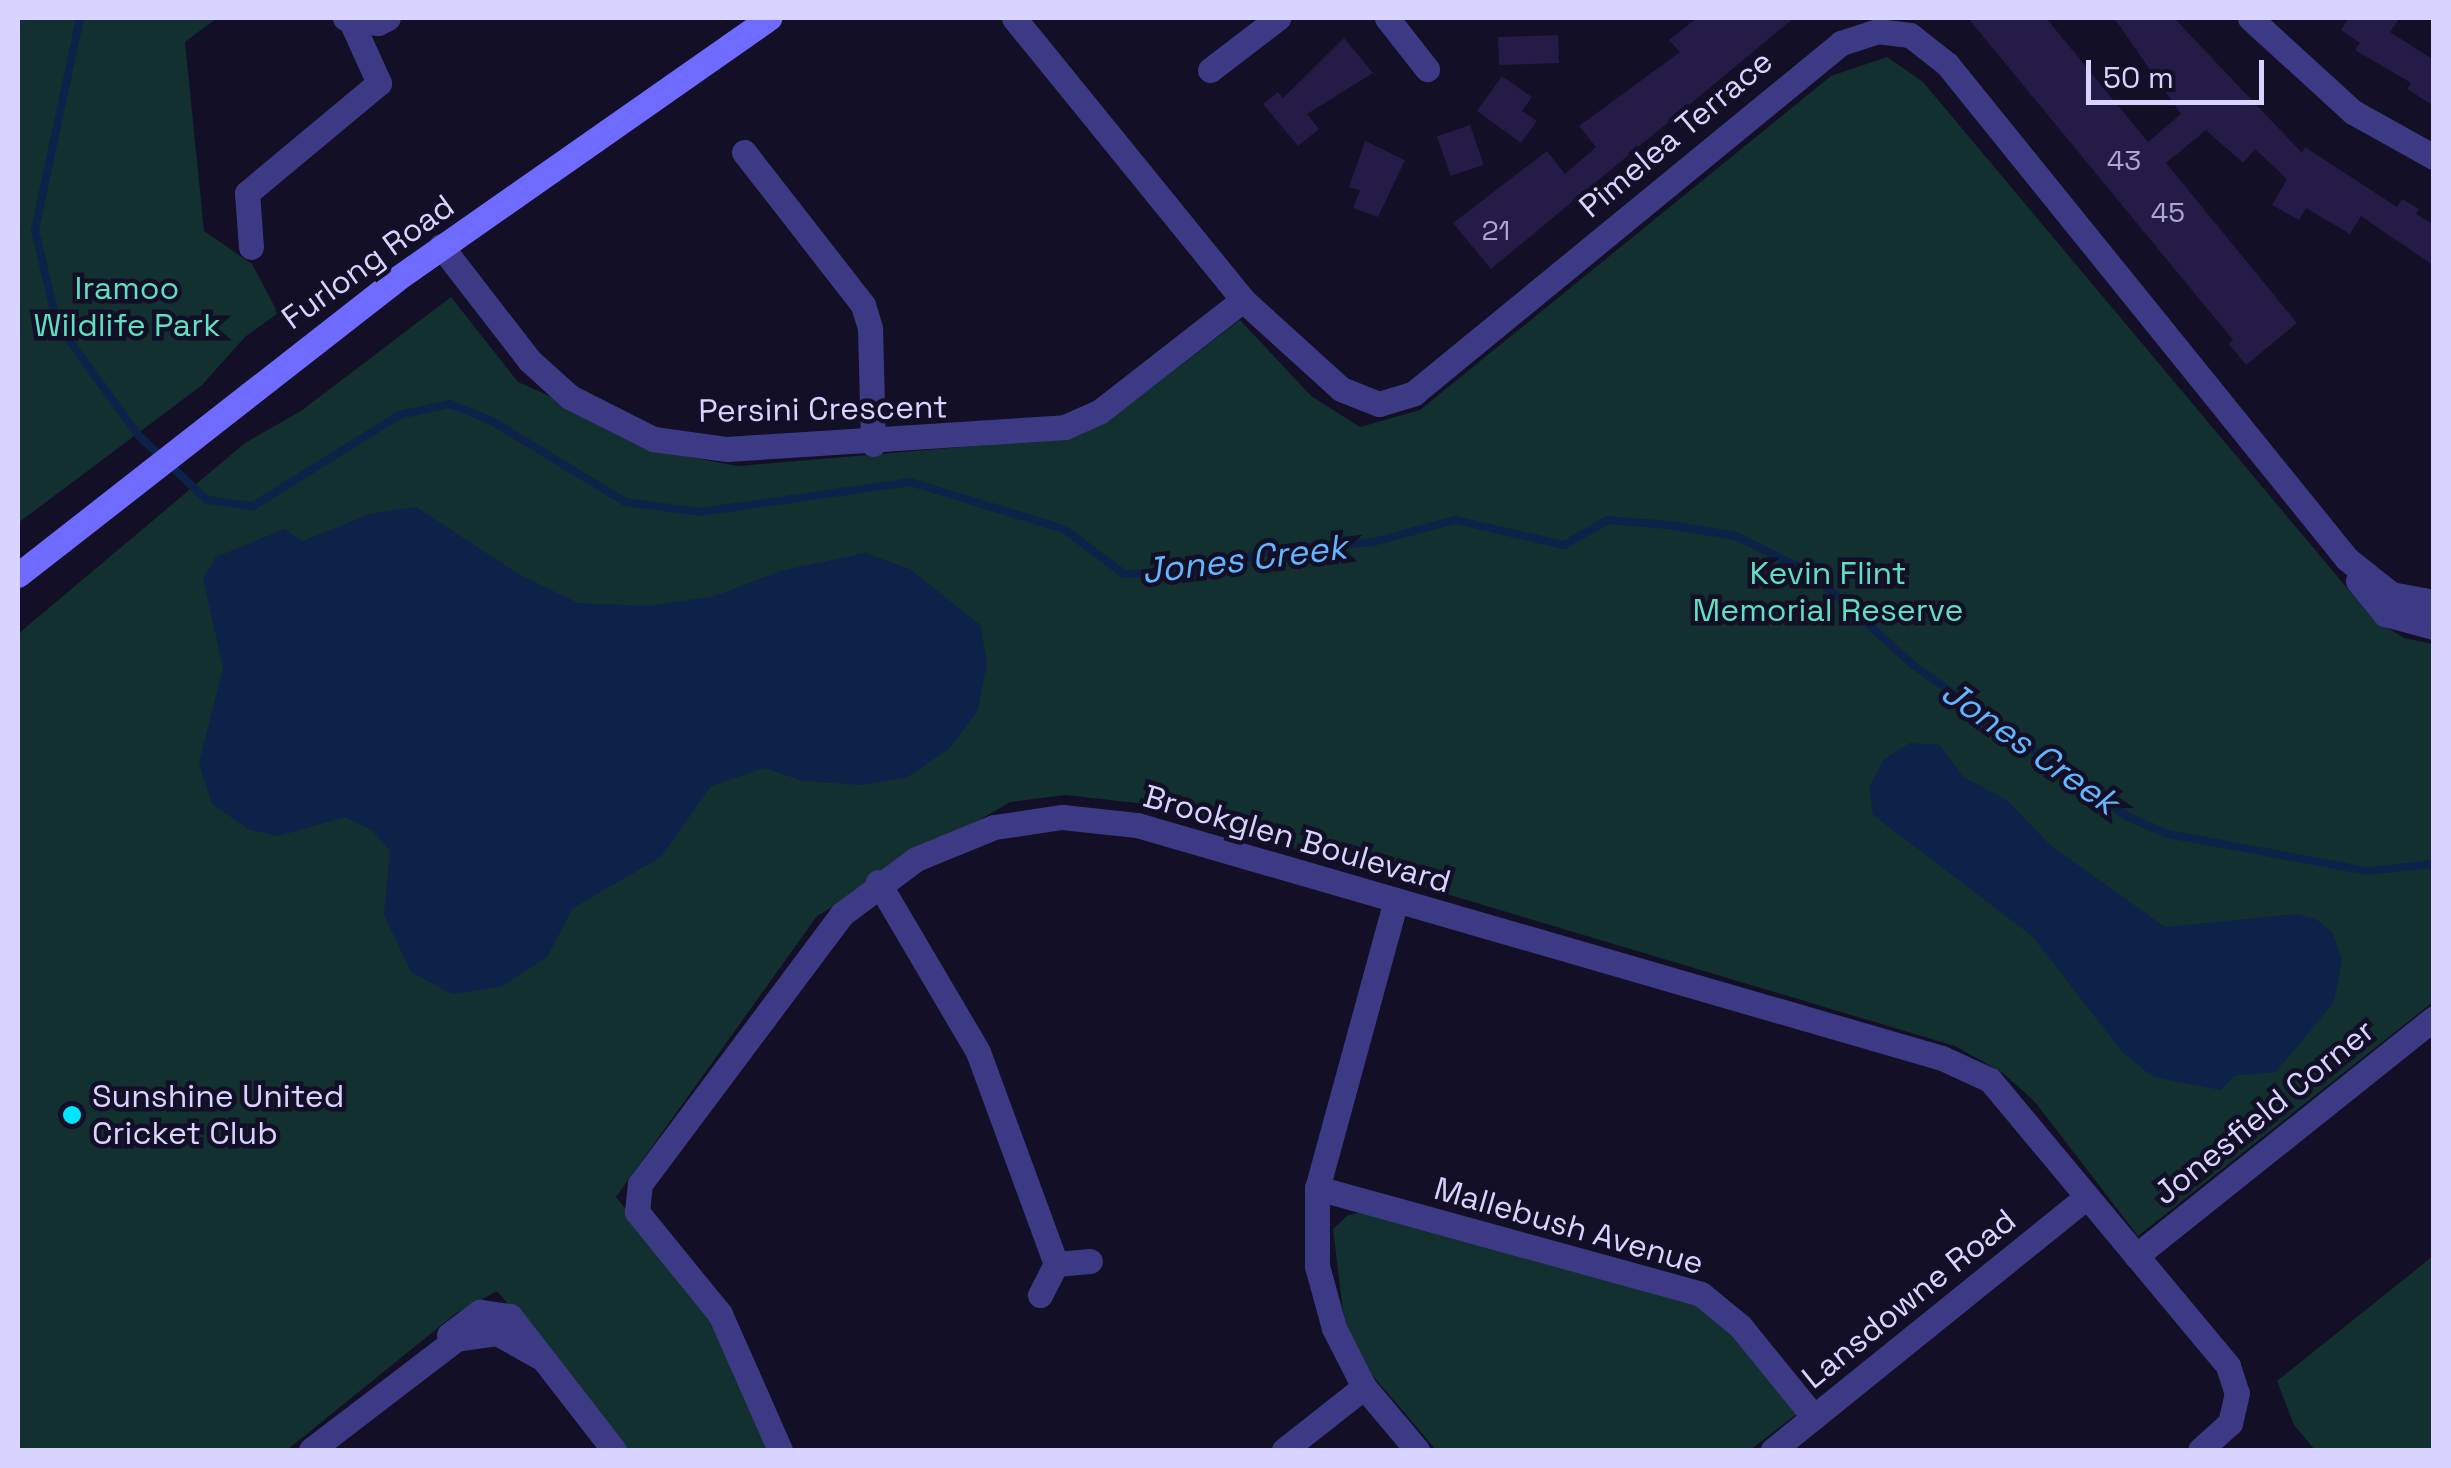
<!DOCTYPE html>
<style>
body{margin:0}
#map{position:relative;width:2451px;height:1468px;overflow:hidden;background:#130f26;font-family:"Space Grotesk",sans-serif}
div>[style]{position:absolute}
.green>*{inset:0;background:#12302f}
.water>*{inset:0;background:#0c2248}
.stream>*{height:8px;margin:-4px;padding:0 4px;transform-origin:4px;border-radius:4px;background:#0c2248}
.building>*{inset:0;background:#241b47;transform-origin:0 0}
.minor>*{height:25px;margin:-12.5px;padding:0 12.5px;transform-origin:12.5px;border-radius:12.5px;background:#3d3a85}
.tertiary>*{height:25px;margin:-12.5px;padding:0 12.5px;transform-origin:12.5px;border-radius:12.5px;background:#3d3a85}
.secondary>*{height:25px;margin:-12.5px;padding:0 12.5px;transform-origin:12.5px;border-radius:12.5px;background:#6f6bff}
.dots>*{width:28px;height:28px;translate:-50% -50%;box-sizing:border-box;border:5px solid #130f26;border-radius:50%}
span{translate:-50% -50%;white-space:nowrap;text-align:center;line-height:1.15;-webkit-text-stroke:9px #130f26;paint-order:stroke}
.number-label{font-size:28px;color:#aca6d1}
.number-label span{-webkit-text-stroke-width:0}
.street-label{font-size:32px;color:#d9d4ff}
.park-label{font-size:32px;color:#5fe0c0}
.poi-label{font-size:32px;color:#d9d4ff}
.left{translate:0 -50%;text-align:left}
.water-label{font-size:35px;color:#62b6ff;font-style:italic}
.frame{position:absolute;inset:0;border:20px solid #d9d4ff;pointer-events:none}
.scale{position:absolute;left:2086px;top:60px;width:178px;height:45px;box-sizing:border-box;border:5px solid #d9d4ff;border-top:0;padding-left:12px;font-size:30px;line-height:35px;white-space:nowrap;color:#d9d4ff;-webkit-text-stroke:8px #130f26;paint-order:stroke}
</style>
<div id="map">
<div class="green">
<i style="clip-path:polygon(18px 18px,217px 18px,185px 42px,204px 231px,252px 264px,278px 313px,245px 337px,201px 386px,18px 523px)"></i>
<i style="clip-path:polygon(1887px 57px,1923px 82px,2373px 619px,2404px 638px,2433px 644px,2433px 1002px,2138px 1236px,2035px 1102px,2003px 1073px,1955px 1046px,1145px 804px,1066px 795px,1010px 802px,817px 916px,616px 1197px,709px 1314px,768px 1450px,627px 1450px,497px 1291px,455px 1314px,287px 1450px,18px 1450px,18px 634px,245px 443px,301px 411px,451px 297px,518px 382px,684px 456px,738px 466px,1067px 438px,1129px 405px,1240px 320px,1311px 396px,1360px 427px,1420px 410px,1831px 76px)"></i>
<i style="clip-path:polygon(1364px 1212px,1697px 1303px,1732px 1333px,1797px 1414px,1750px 1450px,1436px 1450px,1373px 1376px,1344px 1320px,1333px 1229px,1348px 1215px)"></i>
<i style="clip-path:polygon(2433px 1256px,2433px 1450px,2315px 1450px,2294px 1425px,2277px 1381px)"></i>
</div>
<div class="water">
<i style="clip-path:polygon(416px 507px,520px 575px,578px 603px,649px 606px,715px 596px,780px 571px,865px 553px,910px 569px,980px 625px,987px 662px,978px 710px,950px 748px,906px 778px,862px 785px,803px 781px,765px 768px,711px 786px,661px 857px,573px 908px,547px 957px,501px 987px,452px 994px,411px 972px,384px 915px,390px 851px,373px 831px,345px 817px,278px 836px,248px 829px,212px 804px,199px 763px,223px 668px,203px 578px,216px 557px,285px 529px,303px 541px,370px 514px)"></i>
<i style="clip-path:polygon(1910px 743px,1940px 745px,1963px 777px,2007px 800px,2050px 845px,2165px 927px,2296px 914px,2316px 919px,2332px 932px,2342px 960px,2334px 1002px,2276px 1072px,2234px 1076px,2221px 1090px,2153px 1077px,2123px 1053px,2032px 936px,1873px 815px,1869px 787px,1884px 759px)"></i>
</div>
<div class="stream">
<i style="left:80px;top:18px;width:217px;rotate:102deg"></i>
<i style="left:35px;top:230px;width:97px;rotate:76.8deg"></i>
<i style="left:57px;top:324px;width:139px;rotate:53.8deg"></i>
<i style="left:139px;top:436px;width:93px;rotate:43.3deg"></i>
<i style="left:207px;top:500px;width:46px;rotate:7.4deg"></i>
<i style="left:253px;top:506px;width:172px;rotate:-31.9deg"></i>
<i style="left:399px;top:415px;width:52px;rotate:-12.2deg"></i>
<i style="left:450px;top:404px;width:45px;rotate:22deg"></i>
<i style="left:492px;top:421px;width:156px;rotate:31.3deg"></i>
<i style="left:625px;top:502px;width:76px;rotate:7.6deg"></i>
<i style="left:700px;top:512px;width:212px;rotate:-8.1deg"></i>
<i style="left:910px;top:482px;width:161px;rotate:17deg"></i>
<i style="left:1064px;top:529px;width:75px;rotate:36.9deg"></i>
<i style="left:1124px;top:574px;width:72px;rotate:-1.6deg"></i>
<i style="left:1196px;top:572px;width:81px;rotate:-15.8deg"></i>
<i style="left:1274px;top:550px;width:99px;rotate:-4.6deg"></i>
<i style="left:1373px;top:542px;width:85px;rotate:-15deg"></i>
<i style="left:1455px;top:520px;width:112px;rotate:12.9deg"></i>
<i style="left:1564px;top:545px;width:51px;rotate:-29.6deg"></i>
<i style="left:1608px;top:520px;width:61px;rotate:4.7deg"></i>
<i style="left:1669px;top:525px;width:68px;rotate:9.3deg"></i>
<i style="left:1736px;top:536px;width:84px;rotate:26.3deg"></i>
<i style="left:1811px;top:573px;width:136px;rotate:42deg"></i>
<i style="left:1912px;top:664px;width:265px;rotate:35.3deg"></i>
<i style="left:2128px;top:817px;width:43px;rotate:23deg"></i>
<i style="left:2168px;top:834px;width:202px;rotate:10.5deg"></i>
<i style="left:2367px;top:871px;width:67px;rotate:-6deg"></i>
</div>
<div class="building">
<i style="clip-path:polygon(1697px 18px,1794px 18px,1491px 269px,1453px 223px,1547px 151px,1565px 174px,1596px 147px,1579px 126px,1680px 52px,1669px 40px)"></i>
<i style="clip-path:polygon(1968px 18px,2046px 18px,2148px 142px,2181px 114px,2114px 18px,2174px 18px,2302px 153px,2305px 147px,2397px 207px,2402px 199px,2419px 209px,2416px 214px,2434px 225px,2434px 266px,2361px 216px,2350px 234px,2306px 208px,2299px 220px,2272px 205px,2287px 179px,2255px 149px,2243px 163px,2206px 130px,2166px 163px,2297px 323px,2246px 365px,2229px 344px,2233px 340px)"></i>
<i style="clip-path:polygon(2349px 18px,2400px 18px,2390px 32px,2434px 60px,2434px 106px,2407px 89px,2411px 83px,2355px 50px,2360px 43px,2341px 30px)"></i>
<i style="left:1558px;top:35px;width:28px;height:60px;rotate:88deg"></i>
<i style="clip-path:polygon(1344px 38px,1373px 73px,1307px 114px,1319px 129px,1298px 146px,1263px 104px,1278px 92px,1283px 98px)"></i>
<i style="clip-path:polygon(1502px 76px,1532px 97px,1522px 111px,1537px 121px,1521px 143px,1477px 111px)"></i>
<i style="left:1470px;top:125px;width:42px;height:35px;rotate:71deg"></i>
<i style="clip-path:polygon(1365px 141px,1405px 160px,1378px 217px,1353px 208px,1360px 190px,1349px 187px)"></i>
</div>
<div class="minor">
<i style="left:345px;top:18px;width:33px;rotate:9deg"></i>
<i style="left:378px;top:23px;width:11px;rotate:-27deg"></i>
<i style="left:1387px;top:18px;width:65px;rotate:51.9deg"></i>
<i style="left:2250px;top:18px;width:139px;rotate:42.4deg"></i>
<i style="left:2353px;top:112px;width:93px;rotate:29.1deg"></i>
<i style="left:1210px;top:70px;width:86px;rotate:-37.4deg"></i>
<i style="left:744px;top:152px;width:194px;rotate:52.1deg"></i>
<i style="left:863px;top:305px;width:24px;rotate:73deg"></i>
<i style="left:870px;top:328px;width:116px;rotate:88.5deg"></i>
<i style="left:441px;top:246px;width:145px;rotate:52.3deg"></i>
<i style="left:530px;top:361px;width:54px;rotate:42deg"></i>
<i style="left:570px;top:397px;width:93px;rotate:26.8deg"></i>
<i style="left:653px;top:439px;width:75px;rotate:7.7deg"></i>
<i style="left:727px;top:449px;width:339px;rotate:-3.7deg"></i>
<i style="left:1065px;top:427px;width:37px;rotate:-24deg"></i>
<i style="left:1099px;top:412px;width:182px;rotate:-37.9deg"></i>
<i style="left:251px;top:247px;width:54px;rotate:-94.2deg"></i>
<i style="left:247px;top:193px;width:172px;rotate:-39.8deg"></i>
<i style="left:379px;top:83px;width:68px;rotate:-114.3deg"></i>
<i style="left:878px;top:882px;width:197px;rotate:59.5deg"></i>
<i style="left:978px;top:1052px;width:226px;rotate:69.8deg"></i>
<i style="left:1396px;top:900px;width:299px;rotate:105.3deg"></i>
<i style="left:1317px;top:1188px;width:78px;rotate:90deg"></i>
<i style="left:1317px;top:1266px;width:64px;rotate:74.7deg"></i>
<i style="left:1334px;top:1328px;width:66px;rotate:63deg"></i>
<i style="left:1364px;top:1387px;width:82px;rotate:49.9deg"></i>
<i style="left:1317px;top:1188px;width:398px;rotate:15.4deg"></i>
<i style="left:1701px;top:1294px;width:50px;rotate:39.4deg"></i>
<i style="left:1740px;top:1326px;width:117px;rotate:50.9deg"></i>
<i style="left:2136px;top:1256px;width:381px;rotate:-38.6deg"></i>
<i style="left:1040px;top:1295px;width:35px;rotate:-63deg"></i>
<i style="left:1056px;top:1264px;width:34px;rotate:-5deg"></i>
<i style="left:449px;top:1335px;width:39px;rotate:-37deg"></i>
<i style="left:480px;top:1312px;width:30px;rotate:8deg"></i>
<i style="left:510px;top:1316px;width:170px;rotate:52.2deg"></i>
<i style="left:311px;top:1450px;width:183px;rotate:-37.4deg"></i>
<i style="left:456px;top:1339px;width:41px;rotate:-8.3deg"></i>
<i style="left:497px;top:1333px;width:47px;rotate:29.3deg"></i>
<i style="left:780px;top:1450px;width:149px;rotate:-113.8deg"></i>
<i style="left:720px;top:1314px;width:132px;rotate:-129.1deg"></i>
<i style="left:637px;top:1212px;width:28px;rotate:-84deg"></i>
<i style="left:640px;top:1184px;width:337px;rotate:-53.2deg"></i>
<i style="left:842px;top:914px;width:92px;rotate:-36.6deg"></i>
<i style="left:916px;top:859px;width:84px;rotate:-22.3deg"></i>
<i style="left:994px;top:827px;width:69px;rotate:-8.4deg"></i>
<i style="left:1062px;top:817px;width:75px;rotate:6.1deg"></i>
<i style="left:1137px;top:825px;width:838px;rotate:16.14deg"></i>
<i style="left:1942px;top:1058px;width:53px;rotate:24.6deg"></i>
<i style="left:1990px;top:1080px;width:372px;rotate:50.2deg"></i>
<i style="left:2228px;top:1366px;width:28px;rotate:72deg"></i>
<i style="left:2237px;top:1393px;width:31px;rotate:103deg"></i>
<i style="left:2230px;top:1423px;width:40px;rotate:138deg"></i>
<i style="left:1284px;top:1450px;width:102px;rotate:-38.2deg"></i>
<i style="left:1773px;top:1450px;width:402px;rotate:-38.9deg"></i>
</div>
<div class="tertiary">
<i style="left:1014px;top:18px;width:363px;rotate:50.9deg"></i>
<i style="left:1243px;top:300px;width:132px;rotate:42.2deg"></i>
<i style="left:1341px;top:389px;width:41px;rotate:21.5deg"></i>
<i style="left:1379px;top:404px;width:37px;rotate:-17deg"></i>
<i style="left:1414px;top:393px;width:552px;rotate:-39.34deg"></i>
<i style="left:1841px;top:43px;width:38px;rotate:-18deg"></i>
<i style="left:1877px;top:31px;width:33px;rotate:7deg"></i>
<i style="left:1910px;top:35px;width:47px;rotate:38.1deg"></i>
<i style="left:1947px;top:64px;width:636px;rotate:51.06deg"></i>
<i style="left:2347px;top:559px;width:56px;rotate:38.5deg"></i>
<i style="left:2391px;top:594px;width:44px;rotate:10.5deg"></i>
<i style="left:2358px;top:581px;width:43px;rotate:50.7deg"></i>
<i style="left:2385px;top:614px;width:51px;rotate:14.9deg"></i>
</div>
<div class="secondary">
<i style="left:18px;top:575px;width:479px;rotate:-38deg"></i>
<i style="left:395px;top:280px;width:457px;rotate:-35deg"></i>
</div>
<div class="dots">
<i style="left:72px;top:1115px;background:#00e5ff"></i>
</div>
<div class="number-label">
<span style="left:2124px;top:160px">43</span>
<span style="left:2168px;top:212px">45</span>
<span style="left:1496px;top:230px">21</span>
</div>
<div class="street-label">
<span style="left:1676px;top:134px;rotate:-40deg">Pimelea Terrace</span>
<span style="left:368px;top:262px;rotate:-36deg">Furlong Road</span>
<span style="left:823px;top:409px;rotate:-1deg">Persini Crescent</span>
<span style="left:1297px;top:839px;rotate:16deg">Brookglen Boulevard</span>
<span style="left:2264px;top:1112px;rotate:-39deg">Jonesfield Corner</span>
<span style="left:1569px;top:1226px;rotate:16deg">Mallebush Avenue</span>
<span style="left:1909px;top:1299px;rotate:-39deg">Lansdowne Road</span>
</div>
<div class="park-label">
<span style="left:127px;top:307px">Iramoo<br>Wildlife Park</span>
<span style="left:1828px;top:592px">Kevin Flint<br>Memorial Reserve</span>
</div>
<div class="poi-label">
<span class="left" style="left:92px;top:1115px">Sunshine United<br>Cricket Club</span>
</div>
<div class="water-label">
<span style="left:1244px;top:559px;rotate:-7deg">Jones Creek</span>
<span style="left:2030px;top:747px;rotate:35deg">Jones Creek</span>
</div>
<div class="frame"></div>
<div class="scale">50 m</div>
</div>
